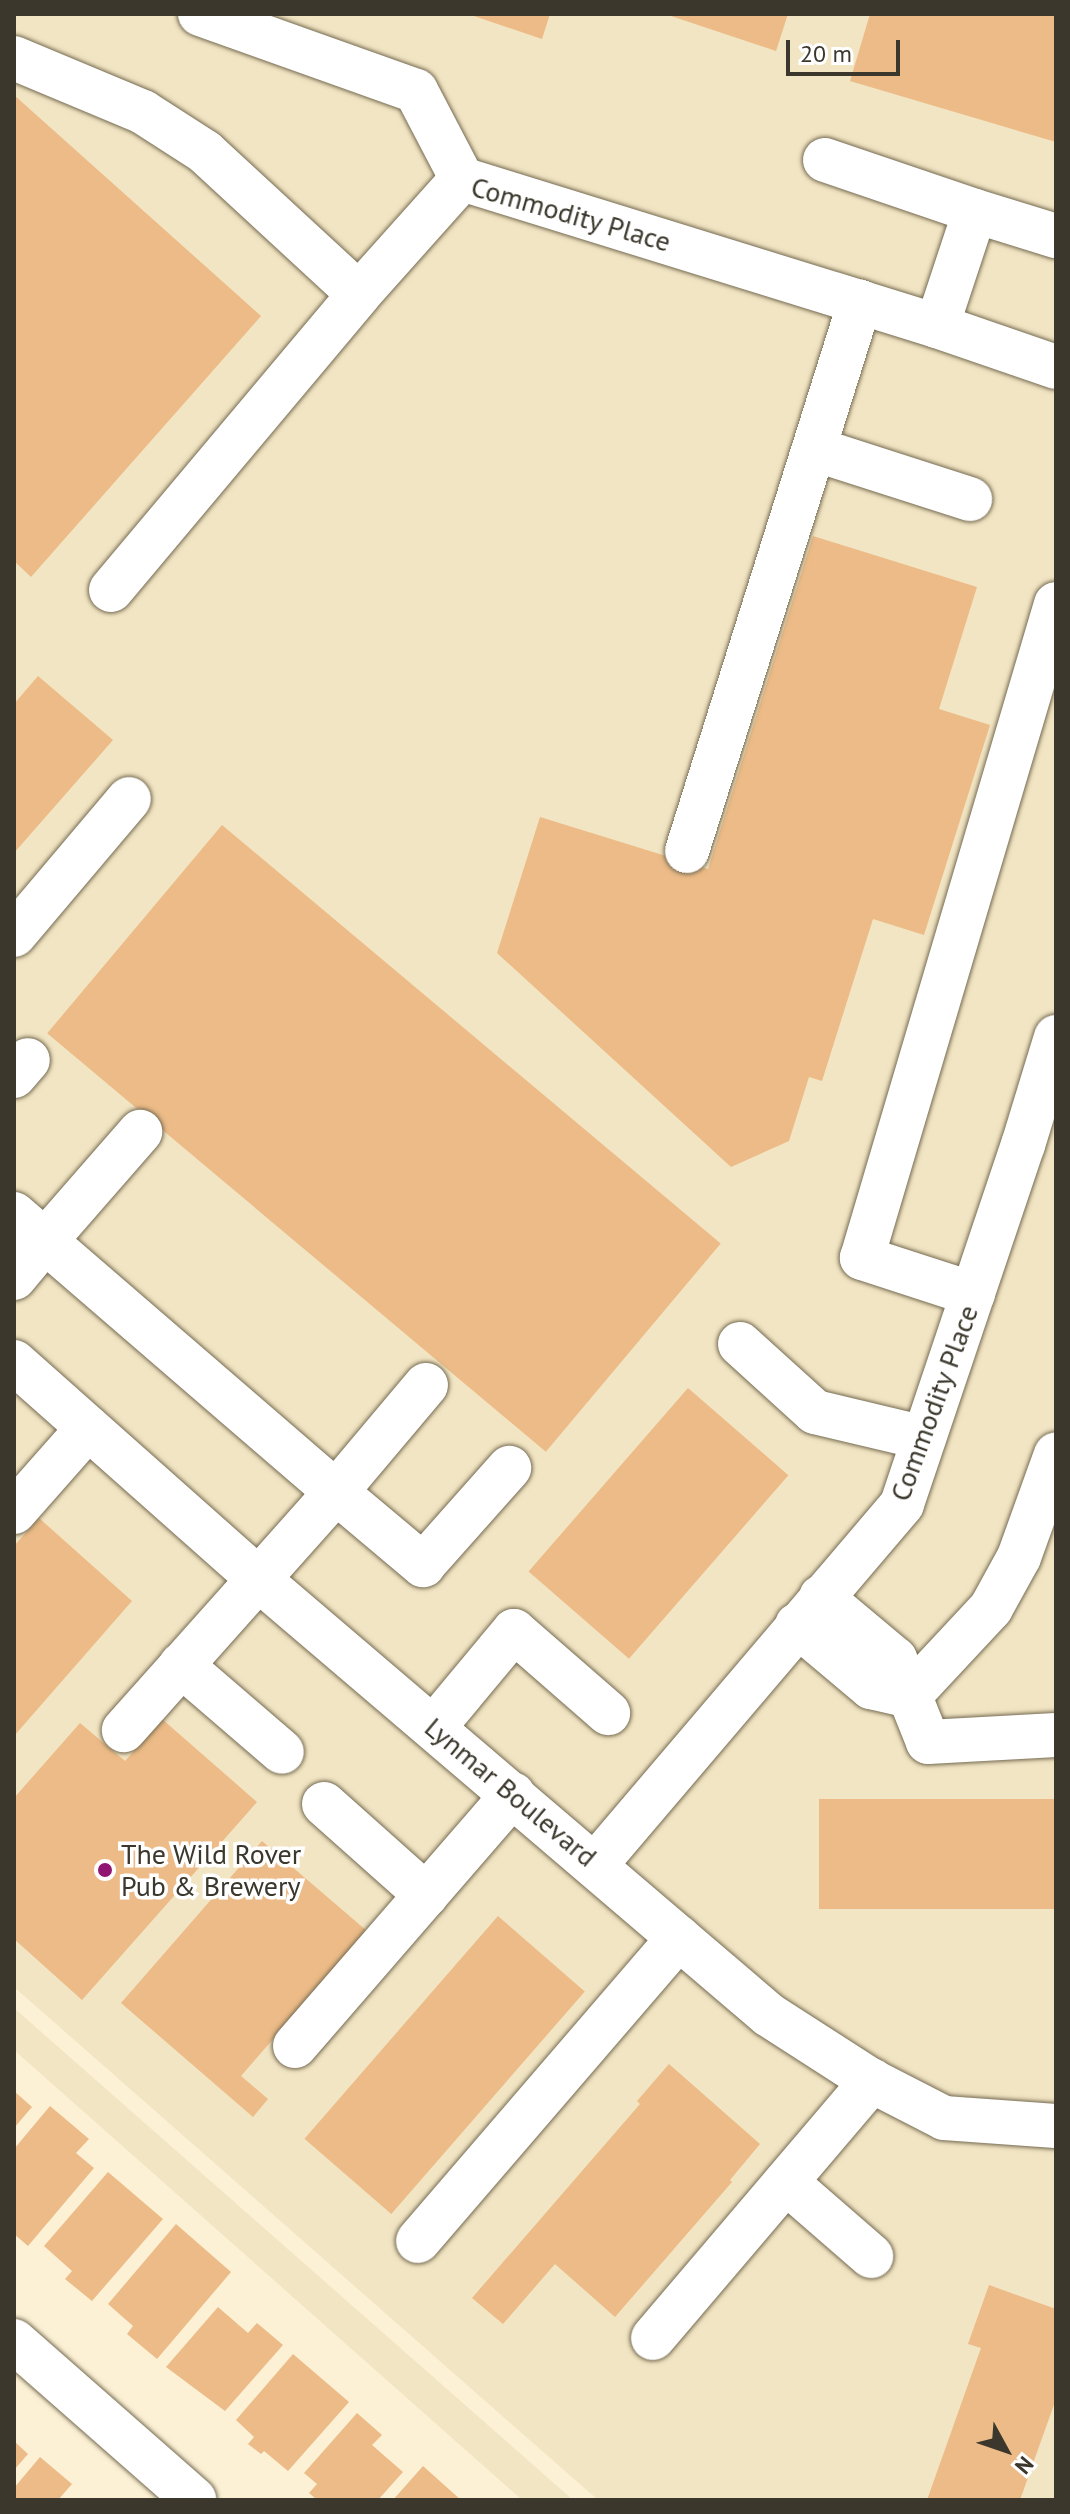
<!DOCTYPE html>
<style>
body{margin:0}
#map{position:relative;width:1070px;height:2514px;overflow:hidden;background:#fcf1d5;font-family:"PT Sans",sans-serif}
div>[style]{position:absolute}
.built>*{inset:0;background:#f2e5c3}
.building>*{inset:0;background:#ecbb87;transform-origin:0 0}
.roads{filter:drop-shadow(0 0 2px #756b52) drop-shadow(0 0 2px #756b52)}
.minor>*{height:44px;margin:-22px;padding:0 22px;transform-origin:22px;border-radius:22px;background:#fff}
.dots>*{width:22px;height:22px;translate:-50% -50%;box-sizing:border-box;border:4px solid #fff;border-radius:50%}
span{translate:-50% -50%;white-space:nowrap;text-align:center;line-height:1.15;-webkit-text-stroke:7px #fff;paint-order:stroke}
.street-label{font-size:28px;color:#3b372c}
.poi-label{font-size:28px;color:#3b372c}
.left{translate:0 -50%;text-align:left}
.frame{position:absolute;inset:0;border:16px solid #3b372c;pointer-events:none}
.north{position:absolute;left:966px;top:2410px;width:80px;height:80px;-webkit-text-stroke:6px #fff;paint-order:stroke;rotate:130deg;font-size:22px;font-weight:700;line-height:32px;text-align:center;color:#3b372c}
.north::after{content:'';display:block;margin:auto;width:28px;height:36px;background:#3b372c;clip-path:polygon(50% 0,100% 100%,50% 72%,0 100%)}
.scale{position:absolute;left:786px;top:40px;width:114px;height:36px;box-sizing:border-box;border:4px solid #3b372c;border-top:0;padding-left:10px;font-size:24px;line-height:28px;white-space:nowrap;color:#3b372c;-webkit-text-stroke:6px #fff;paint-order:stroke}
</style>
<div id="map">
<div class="built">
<i style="clip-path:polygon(14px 14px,1056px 14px,1056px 2500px,598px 2500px,14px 1987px)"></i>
<i style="clip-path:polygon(14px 2008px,573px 2500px,522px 2500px,14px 2050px)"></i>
</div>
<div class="building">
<i style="clip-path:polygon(468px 14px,550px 14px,542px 39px)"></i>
<i style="clip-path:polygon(665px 14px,788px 14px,776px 51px)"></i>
<i style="clip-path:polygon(870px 14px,1056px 14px,1056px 142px,850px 81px)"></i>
<i style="clip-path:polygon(14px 95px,261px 316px,31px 577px,14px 561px)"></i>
<i style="clip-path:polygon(813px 536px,977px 587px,939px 709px,990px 725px,924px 935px,873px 919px,822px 1081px,809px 1077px,789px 1141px,731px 1167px,497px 953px,540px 817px,708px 869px)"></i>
<i style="clip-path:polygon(38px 676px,113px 740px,14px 853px,14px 704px)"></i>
<i style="left:222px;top:825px;width:651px;height:272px;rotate:40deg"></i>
<i style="left:688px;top:1388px;width:133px;height:243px;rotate:41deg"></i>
<i style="clip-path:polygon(39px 1518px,132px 1601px,14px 1736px,14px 1546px)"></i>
<i style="clip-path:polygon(162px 1719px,257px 1802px,82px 2000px,14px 1939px,14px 1798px,80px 1723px,125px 1761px)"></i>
<i style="left:1056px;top:1799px;width:110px;height:237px;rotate:90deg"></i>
<i style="clip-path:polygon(262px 1841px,367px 1931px,241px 2076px,268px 2099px,253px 2117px,121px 2003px)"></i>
<i style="left:498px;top:1916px;width:115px;height:295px;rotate:41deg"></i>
<i style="clip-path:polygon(669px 2064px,760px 2144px,730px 2180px,732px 2182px,615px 2317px,555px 2264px,503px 2324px,472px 2298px,640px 2104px,637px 2101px)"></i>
<i style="clip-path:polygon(14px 2091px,32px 2107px,14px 2128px)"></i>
<i style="clip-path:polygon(50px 2106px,89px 2139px,76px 2153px,94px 2168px,28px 2246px,14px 2234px,14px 2149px)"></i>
<i style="clip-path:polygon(108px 2172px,163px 2219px,92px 2301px,65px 2279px,72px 2271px,44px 2246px)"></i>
<i style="clip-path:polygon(176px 2224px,231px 2272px,157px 2359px,127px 2334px,133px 2326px,108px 2304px)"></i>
<i style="clip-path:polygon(989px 2285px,1056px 2309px,1056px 2399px,1020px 2500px,927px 2500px,981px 2348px,968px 2344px)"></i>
<i style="clip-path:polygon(218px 2307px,248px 2333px,257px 2323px,283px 2345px,225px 2411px,166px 2367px)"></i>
<i style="clip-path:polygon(293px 2354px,349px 2402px,288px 2471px,264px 2451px,261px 2454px,248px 2444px,254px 2437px,236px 2420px)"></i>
<i style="clip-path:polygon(357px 2413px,382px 2435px,372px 2445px,403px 2472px,378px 2500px,317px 2500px,309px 2493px,317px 2484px,304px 2473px)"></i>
<i style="clip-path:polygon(14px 2441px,28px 2454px,14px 2470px)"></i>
<i style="clip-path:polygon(40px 2457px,72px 2484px,58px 2500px,14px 2500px,14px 2488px)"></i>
<i style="clip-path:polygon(423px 2466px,461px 2500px,393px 2500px)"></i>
</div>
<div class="roads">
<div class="minor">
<i style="left:200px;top:14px;width:229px;rotate:19.6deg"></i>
<i style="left:416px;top:91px;width:99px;rotate:62.4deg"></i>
<i style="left:14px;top:58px;width:140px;rotate:22.7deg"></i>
<i style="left:143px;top:112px;width:74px;rotate:32.8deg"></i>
<i style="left:205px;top:152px;width:209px;rotate:42.7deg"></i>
<i style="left:825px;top:160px;width:158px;rotate:18.8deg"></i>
<i style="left:937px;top:326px;width:121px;rotate:-71.7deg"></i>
<i style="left:975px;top:211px;width:85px;rotate:17.2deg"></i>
<i style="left:814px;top:449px;width:164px;rotate:17.8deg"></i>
<i style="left:111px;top:590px;width:386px;rotate:-50deg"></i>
<i style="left:359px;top:294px;width:154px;rotate:-48.2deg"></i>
<i style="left:462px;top:179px;width:497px;rotate:17.2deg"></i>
<i style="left:937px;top:326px;width:126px;rotate:19deg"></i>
<i style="left:687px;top:851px;width:576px;rotate:-72.51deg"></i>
<i style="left:14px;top:935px;width:178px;rotate:-49.8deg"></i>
<i style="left:14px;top:1076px;width:21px;rotate:-49deg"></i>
<i style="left:14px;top:1214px;width:41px;rotate:41.1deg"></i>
<i style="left:45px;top:1241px;width:145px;rotate:-48.9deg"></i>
<i style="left:14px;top:1278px;width:48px;rotate:-50deg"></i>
<i style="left:45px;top:1241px;width:384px;rotate:40.8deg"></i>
<i style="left:336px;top:1492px;width:319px;rotate:131.7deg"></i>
<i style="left:973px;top:1294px;width:117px;rotate:-162deg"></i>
<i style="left:862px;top:1258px;width:682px;rotate:-73.48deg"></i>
<i style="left:740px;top:1344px;width:101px;rotate:42.2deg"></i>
<i style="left:815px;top:1412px;width:112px;rotate:13.4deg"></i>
<i style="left:14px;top:1362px;width:325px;rotate:41.6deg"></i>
<i style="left:257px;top:1578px;width:673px;rotate:40.48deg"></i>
<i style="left:769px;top:2015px;width:122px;rotate:32.7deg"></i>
<i style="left:872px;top:2081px;width:81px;rotate:27.2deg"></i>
<i style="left:944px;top:2118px;width:112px;rotate:4.1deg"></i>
<i style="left:426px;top:1385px;width:140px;rotate:130.1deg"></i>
<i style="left:336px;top:1492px;width:114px;rotate:40deg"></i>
<i style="left:423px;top:1565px;width:130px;rotate:-48.4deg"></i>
<i style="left:14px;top:1512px;width:112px;rotate:-48.6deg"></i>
<i style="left:821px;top:1597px;width:97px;rotate:40deg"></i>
<i style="left:895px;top:1659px;width:89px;rotate:68.3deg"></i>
<i style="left:928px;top:1742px;width:128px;rotate:-3.1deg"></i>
<i style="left:797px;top:1625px;width:97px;rotate:40deg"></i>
<i style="left:871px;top:1687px;width:39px;rotate:13deg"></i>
<i style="left:181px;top:1665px;width:133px;rotate:40.7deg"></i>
<i style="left:909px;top:1696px;width:120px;rotate:-47deg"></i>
<i style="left:991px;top:1608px;width:58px;rotate:-61.2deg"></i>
<i style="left:1019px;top:1557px;width:109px;rotate:-70.2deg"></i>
<i style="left:434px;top:1727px;width:125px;rotate:-50.2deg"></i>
<i style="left:514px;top:1631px;width:125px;rotate:41.1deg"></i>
<i style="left:324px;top:1804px;width:137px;rotate:41.7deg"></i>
<i style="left:596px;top:1864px;width:472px;rotate:-49.6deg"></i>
<i style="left:902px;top:1504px;width:379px;rotate:-71.4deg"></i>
<i style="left:1023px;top:1145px;width:113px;rotate:-73deg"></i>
<i style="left:295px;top:2046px;width:333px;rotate:-49.1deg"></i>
<i style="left:786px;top:2182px;width:113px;rotate:41deg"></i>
<i style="left:418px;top:2241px;width:400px;rotate:-49.3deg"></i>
<i style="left:653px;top:2338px;width:338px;rotate:-49.6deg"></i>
<i style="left:14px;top:2341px;width:240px;rotate:41.3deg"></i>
</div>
</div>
<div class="dots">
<i style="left:105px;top:1870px;background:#911672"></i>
</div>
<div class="street-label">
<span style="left:571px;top:214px;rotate:16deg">Commodity Place</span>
<span style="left:934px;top:1403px;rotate:-70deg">Commodity Place</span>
<span style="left:511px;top:1792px;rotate:40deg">Lynmar Boulevard</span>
</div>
<div class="poi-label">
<span class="left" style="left:121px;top:1870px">The Wild Rover<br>Pub &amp; Brewery</span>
</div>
<div class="frame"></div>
<div class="north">N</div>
<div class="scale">20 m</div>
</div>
